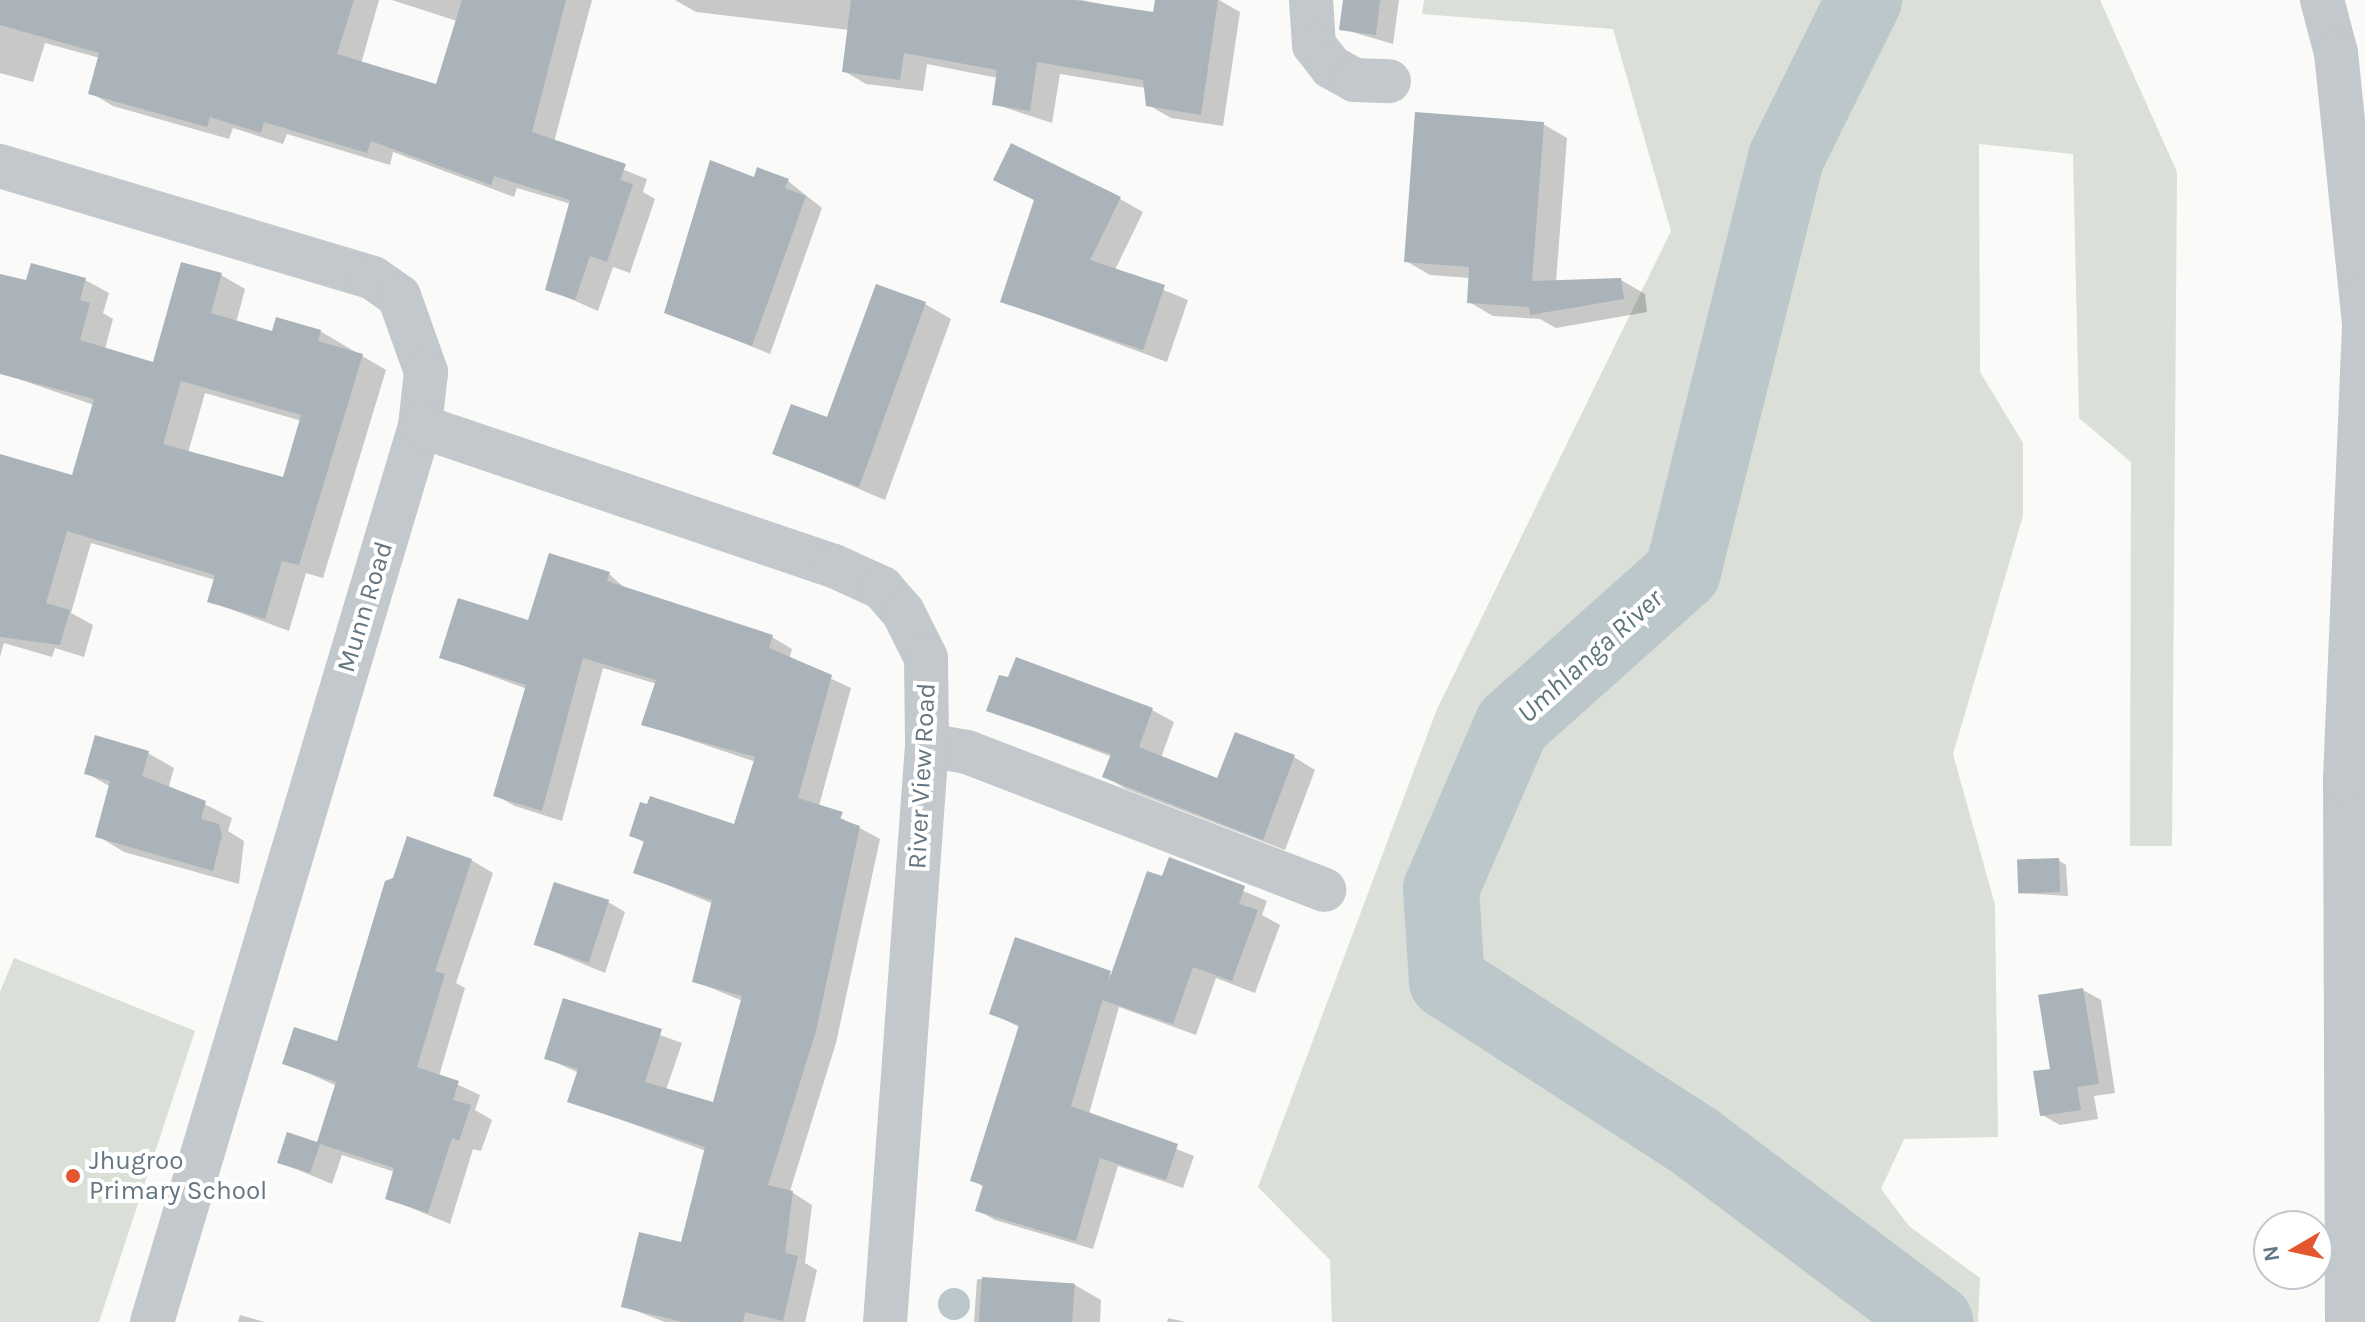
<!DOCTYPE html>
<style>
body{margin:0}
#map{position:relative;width:2365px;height:1322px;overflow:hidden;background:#fafaf8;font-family:Karla,sans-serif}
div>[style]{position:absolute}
.green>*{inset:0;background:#dadfd7}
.water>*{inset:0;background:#bbc7cb}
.round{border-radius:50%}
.shadow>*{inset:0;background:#0003}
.river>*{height:76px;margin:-38px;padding:0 38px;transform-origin:38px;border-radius:38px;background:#bbc7cb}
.building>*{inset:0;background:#aab3b9;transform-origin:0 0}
.minor>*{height:44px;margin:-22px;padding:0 22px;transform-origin:22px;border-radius:22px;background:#c3c8cc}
.dots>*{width:22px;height:22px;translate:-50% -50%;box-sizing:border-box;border:4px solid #fff;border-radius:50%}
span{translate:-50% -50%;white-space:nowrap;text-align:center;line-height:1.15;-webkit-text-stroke:8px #fff;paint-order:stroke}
.street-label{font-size:26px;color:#657683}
.poi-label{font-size:26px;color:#657683}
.left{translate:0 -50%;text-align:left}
.water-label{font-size:28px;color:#60757c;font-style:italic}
.north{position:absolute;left:2253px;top:1210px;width:80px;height:80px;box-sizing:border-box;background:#fff;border:2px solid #c1c8cd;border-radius:50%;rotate:261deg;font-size:22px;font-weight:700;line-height:32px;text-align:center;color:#657683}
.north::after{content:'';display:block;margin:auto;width:28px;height:36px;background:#e4572e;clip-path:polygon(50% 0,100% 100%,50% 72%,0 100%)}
</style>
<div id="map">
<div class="green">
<i style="clip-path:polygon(1424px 0,2100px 0,2177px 172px,2172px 846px,2130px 846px,2131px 462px,2079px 418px,2073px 154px,1979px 144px,1980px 372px,2023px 443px,2023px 516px,1953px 754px,1995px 905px,1998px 1137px,1904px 1139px,1881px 1189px,1909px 1226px,1980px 1278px,1978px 1322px,1332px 1322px,1330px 1260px,1258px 1187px,1437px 709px,1671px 231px,1613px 29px,1422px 14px)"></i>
<i style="clip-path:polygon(14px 958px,195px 1031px,99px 1322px,0 1322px,0 992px)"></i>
</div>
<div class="water">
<i class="round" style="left:938px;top:1288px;width:32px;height:32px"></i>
</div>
<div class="shadow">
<i style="clip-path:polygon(0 0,379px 0,361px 64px,438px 87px,457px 21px,392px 0,592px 0,554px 142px,647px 179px,643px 192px,655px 199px,630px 273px,613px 267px,598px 311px,548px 289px,571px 204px,517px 188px,514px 197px,393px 152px,390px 165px,287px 134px,283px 144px,233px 128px,229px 139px,113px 106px,91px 93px,100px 58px,45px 43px,33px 82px,0 73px)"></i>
<i style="clip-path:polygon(675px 0,1082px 0,1155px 15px,1157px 0,1219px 0,1240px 12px,1223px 126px,1171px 118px,1148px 105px,1146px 88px,1060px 74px,1052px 123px,994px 104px,998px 78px,927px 64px,923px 91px,866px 84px,844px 71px,849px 30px,696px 12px)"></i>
<i style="clip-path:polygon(1346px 0,1399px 0,1393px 44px,1342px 29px)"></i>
<i style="clip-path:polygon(1543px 124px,1567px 138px,1556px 282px,1621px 280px,1645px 294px,1647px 312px,1556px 328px,1540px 319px,1493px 316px,1469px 302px,1470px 278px,1430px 275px,1406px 261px)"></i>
<i style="clip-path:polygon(755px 180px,788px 181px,822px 208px,770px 354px,666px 312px)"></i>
<i style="clip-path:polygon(1120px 199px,1143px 212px,1115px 270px,1188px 300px,1167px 362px,1002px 301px)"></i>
<i style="clip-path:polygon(evenodd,221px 275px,245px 289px,236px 323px,274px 334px,320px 331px,386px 370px,323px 578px,306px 573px,289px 631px,209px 601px,215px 580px,91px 543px,71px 613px,93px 625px,84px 657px,55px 648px,52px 657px,4px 643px,0 657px,0 461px,74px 477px,94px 405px,4px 374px,0 276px,28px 283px,85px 280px,109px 293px,103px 313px,113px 319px,105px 349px,154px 364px,221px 275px,205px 393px,302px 421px,284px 480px,188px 453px,205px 393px)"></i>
<i style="clip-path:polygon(925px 304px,951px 319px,885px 500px,774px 453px,829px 420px)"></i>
<i style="clip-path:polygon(609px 574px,627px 590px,772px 637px,792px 649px,789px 659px,851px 688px,819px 806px,880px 839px,836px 1043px,790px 1191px,812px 1205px,805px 1263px,817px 1270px,805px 1322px,665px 1322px,623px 1306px,682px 1244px,706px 1151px,570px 1101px,579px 1073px,546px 1058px,564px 1000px,682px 1043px,666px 1090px,714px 1105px,743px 1001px,694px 981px,714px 904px,635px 872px,645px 843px,631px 835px,735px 827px,756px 762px,643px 724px,657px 684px,603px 668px,562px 821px,515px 806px,495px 795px,527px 689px,442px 658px,530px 622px)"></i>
<i style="clip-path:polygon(989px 710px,1152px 710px,1174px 722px,1161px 758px,1218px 780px,1294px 757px,1315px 770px,1285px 850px,1126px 789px,1104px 776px,1112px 757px)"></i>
<i style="clip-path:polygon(148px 753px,174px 768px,169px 786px,232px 818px,228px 831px,244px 841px,239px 884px,124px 852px,98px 836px,111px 787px,86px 773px)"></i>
<i style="clip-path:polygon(471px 860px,493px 873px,456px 983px,465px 988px,439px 1076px,480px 1095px,475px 1110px,492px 1120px,481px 1151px,473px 1149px,450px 1224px,387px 1198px,395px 1172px,342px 1155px,332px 1184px,279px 1162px,319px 1145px,337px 1086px,285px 1063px,338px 1043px)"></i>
<i style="clip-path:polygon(1170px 860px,1267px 901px,1262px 915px,1280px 925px,1255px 993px,1216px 978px,1196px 1035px,1119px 1007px,1089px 1114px,1194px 1156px,1183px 1188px,1118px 1166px,1093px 1249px,995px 1220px,977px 1210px,984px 1187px,972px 1180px,1021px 1028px,992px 1013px,1113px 974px)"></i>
<i style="clip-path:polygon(2058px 860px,2066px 865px,2068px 896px,2021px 893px)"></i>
<i style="clip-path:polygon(608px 902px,625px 912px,605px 973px,535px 944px)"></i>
<i style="clip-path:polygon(2083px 990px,2101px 1000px,2115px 1093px,2094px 1096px,2098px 1119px,2060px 1125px,2042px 1115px)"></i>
<i style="clip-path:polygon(977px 1279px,1075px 1285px,1101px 1300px,1100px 1322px,974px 1322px)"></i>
<i style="clip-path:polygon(240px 1315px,265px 1322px,238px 1322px)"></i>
<i style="clip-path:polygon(1168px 1318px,1186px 1322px,1167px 1322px)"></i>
</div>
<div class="river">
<i style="left:1864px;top:0;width:176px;rotate:116.3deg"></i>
<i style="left:1786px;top:158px;width:427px;rotate:104deg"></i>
<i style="left:1683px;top:572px;width:229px;rotate:138.2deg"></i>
<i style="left:1512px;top:725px;width:179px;rotate:113.4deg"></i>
<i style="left:1441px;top:889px;width:92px;rotate:86.3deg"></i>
<i style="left:1447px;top:981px;width:298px;rotate:32.9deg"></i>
<i style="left:1697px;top:1143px;width:298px;rotate:36.9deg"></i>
</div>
<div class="building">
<i style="clip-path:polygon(0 0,354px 0,337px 54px,436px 84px,462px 0,566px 0,532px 132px,626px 164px,620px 180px,633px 184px,607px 262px,590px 256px,575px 300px,545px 290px,570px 200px,494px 176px,491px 185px,371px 141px,367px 153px,264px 122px,261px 133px,210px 117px,207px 127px,88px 94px,99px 53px,0 25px)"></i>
<i style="clip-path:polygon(851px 0,1074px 0,1153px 12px,1155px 0,1218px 0,1201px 115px,1146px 106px,1143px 80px,1037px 62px,1030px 111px,992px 105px,997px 70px,904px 53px,900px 80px,842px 72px)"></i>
<i style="clip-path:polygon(1343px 0,1380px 0,1376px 35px,1339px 30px)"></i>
<i style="clip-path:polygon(1415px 112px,1544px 122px,1532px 281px,1621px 278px,1624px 299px,1530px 315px,1529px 307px,1467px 303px,1469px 267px,1404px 262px)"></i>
<i style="clip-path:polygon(1011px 143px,1121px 197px,1090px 260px,1165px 285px,1143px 350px,1000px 302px,1034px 200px,993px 180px)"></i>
<i style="clip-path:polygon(710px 160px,754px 177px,757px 167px,789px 179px,785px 188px,806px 196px,752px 346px,664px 313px)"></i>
<i style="clip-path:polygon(evenodd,181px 262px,222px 273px,211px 313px,272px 331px,276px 317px,321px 330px,318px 341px,363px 354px,299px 565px,282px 561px,265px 619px,207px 602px,215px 575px,67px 531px,46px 603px,70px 610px,60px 645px,0 637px,0 454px,72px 475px,94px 399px,0 374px,0 274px,26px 280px,31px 263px,86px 278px,80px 300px,90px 303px,80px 340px,153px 362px,181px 262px,181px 381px,301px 415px,283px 477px,163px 444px,181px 381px)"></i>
<i style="clip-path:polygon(876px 284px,926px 302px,859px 487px,772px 454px,791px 404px,827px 417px)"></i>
<i style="clip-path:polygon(549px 553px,610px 572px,607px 581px,773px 635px,769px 648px,832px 675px,798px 798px,843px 812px,840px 819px,860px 826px,816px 1031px,768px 1185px,793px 1191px,785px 1253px,798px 1256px,783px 1321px,745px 1312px,743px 1322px,683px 1322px,621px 1307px,639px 1232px,681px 1242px,705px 1147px,567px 1102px,578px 1069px,544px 1059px,563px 998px,662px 1029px,645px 1082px,713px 1102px,742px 996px,692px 982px,712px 900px,633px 873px,644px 841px,629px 836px,640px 802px,647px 804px,650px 796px,734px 824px,755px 757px,641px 725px,656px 680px,583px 658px,542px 811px,493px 796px,526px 685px,439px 658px,458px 598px,528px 620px)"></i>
<i style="clip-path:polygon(1016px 657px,1153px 708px,1139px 747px,1217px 778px,1235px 732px,1295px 755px,1263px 840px,1102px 777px,1111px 754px,986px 711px,999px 675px,1008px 677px)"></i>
<i style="clip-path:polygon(95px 735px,149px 751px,142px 776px,206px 801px,201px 819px,219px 824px,222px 835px,213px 871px,95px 837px,110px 781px,84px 774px)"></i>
<i style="clip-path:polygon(407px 836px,472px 859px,435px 971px,445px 974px,417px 1067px,459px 1081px,453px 1100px,471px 1105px,459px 1141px,452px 1138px,428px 1213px,385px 1199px,394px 1168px,320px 1144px,310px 1173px,277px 1163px,287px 1132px,317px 1142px,336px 1082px,282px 1064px,294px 1027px,337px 1041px,385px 881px,393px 878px)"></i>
<i style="clip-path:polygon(1169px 857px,1245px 886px,1239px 904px,1258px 910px,1232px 981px,1193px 967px,1173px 1024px,1102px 1000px,1147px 871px,1162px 876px)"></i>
<i style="left:2059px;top:858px;width:34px;height:42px;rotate:88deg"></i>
<i style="left:554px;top:882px;width:58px;height:66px;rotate:18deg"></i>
<i style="clip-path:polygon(1015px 937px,1111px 971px,1071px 1106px,1178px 1144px,1166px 1180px,1100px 1158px,1076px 1241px,975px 1211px,983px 1185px,970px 1181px,1019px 1025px,989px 1014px)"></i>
<i style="clip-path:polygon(2083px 988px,2099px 1084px,2077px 1087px,2081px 1110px,2040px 1116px,2033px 1071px,2050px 1069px,2038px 995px)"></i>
<i style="left:982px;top:1277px;width:93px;height:45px;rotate:4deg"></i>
</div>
<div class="minor">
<i style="left:1311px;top:0;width:45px;rotate:86.2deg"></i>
<i style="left:1314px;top:45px;width:28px;rotate:52deg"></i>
<i style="left:1331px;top:67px;width:26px;rotate:29deg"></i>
<i style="left:1354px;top:80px;width:35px;rotate:2deg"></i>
<i style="left:2322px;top:0;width:55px;rotate:75.2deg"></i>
<i style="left:2336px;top:53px;width:271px;rotate:84.1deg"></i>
<i style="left:0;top:166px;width:389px;rotate:16.7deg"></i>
<i style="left:373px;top:278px;width:32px;rotate:35deg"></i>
<i style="left:399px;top:296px;width:81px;rotate:70.4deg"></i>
<i style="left:426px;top:372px;width:54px;rotate:96.3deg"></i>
<i style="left:420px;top:426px;width:935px;rotate:106.65deg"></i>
<i style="left:420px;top:426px;width:437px;rotate:18.7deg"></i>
<i style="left:834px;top:566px;width:53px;rotate:24.6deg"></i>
<i style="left:882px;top:588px;width:32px;rotate:49deg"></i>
<i style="left:903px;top:612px;width:51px;rotate:63.4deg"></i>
<i style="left:926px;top:658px;width:87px;rotate:89.3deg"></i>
<i style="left:927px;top:745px;width:579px;rotate:94.16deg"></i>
<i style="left:927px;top:745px;width:41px;rotate:9.9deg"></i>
<i style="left:967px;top:752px;width:383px;rotate:21.1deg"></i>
<i style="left:2347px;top:1322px;width:543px;rotate:-90.21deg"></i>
<i style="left:2345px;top:779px;width:483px;rotate:-87.6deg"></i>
</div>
<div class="dots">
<i style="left:73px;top:1176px;background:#e4572e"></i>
</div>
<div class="street-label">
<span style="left:365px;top:607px;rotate:-73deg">Munn Road</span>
<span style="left:922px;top:776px;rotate:-87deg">River View Road</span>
</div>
<div class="poi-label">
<span class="left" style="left:89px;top:1176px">Jhugroo<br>Primary School</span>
</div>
<div class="water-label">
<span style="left:1590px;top:656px;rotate:-42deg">Umhlanga River</span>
</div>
<div class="north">N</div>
</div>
